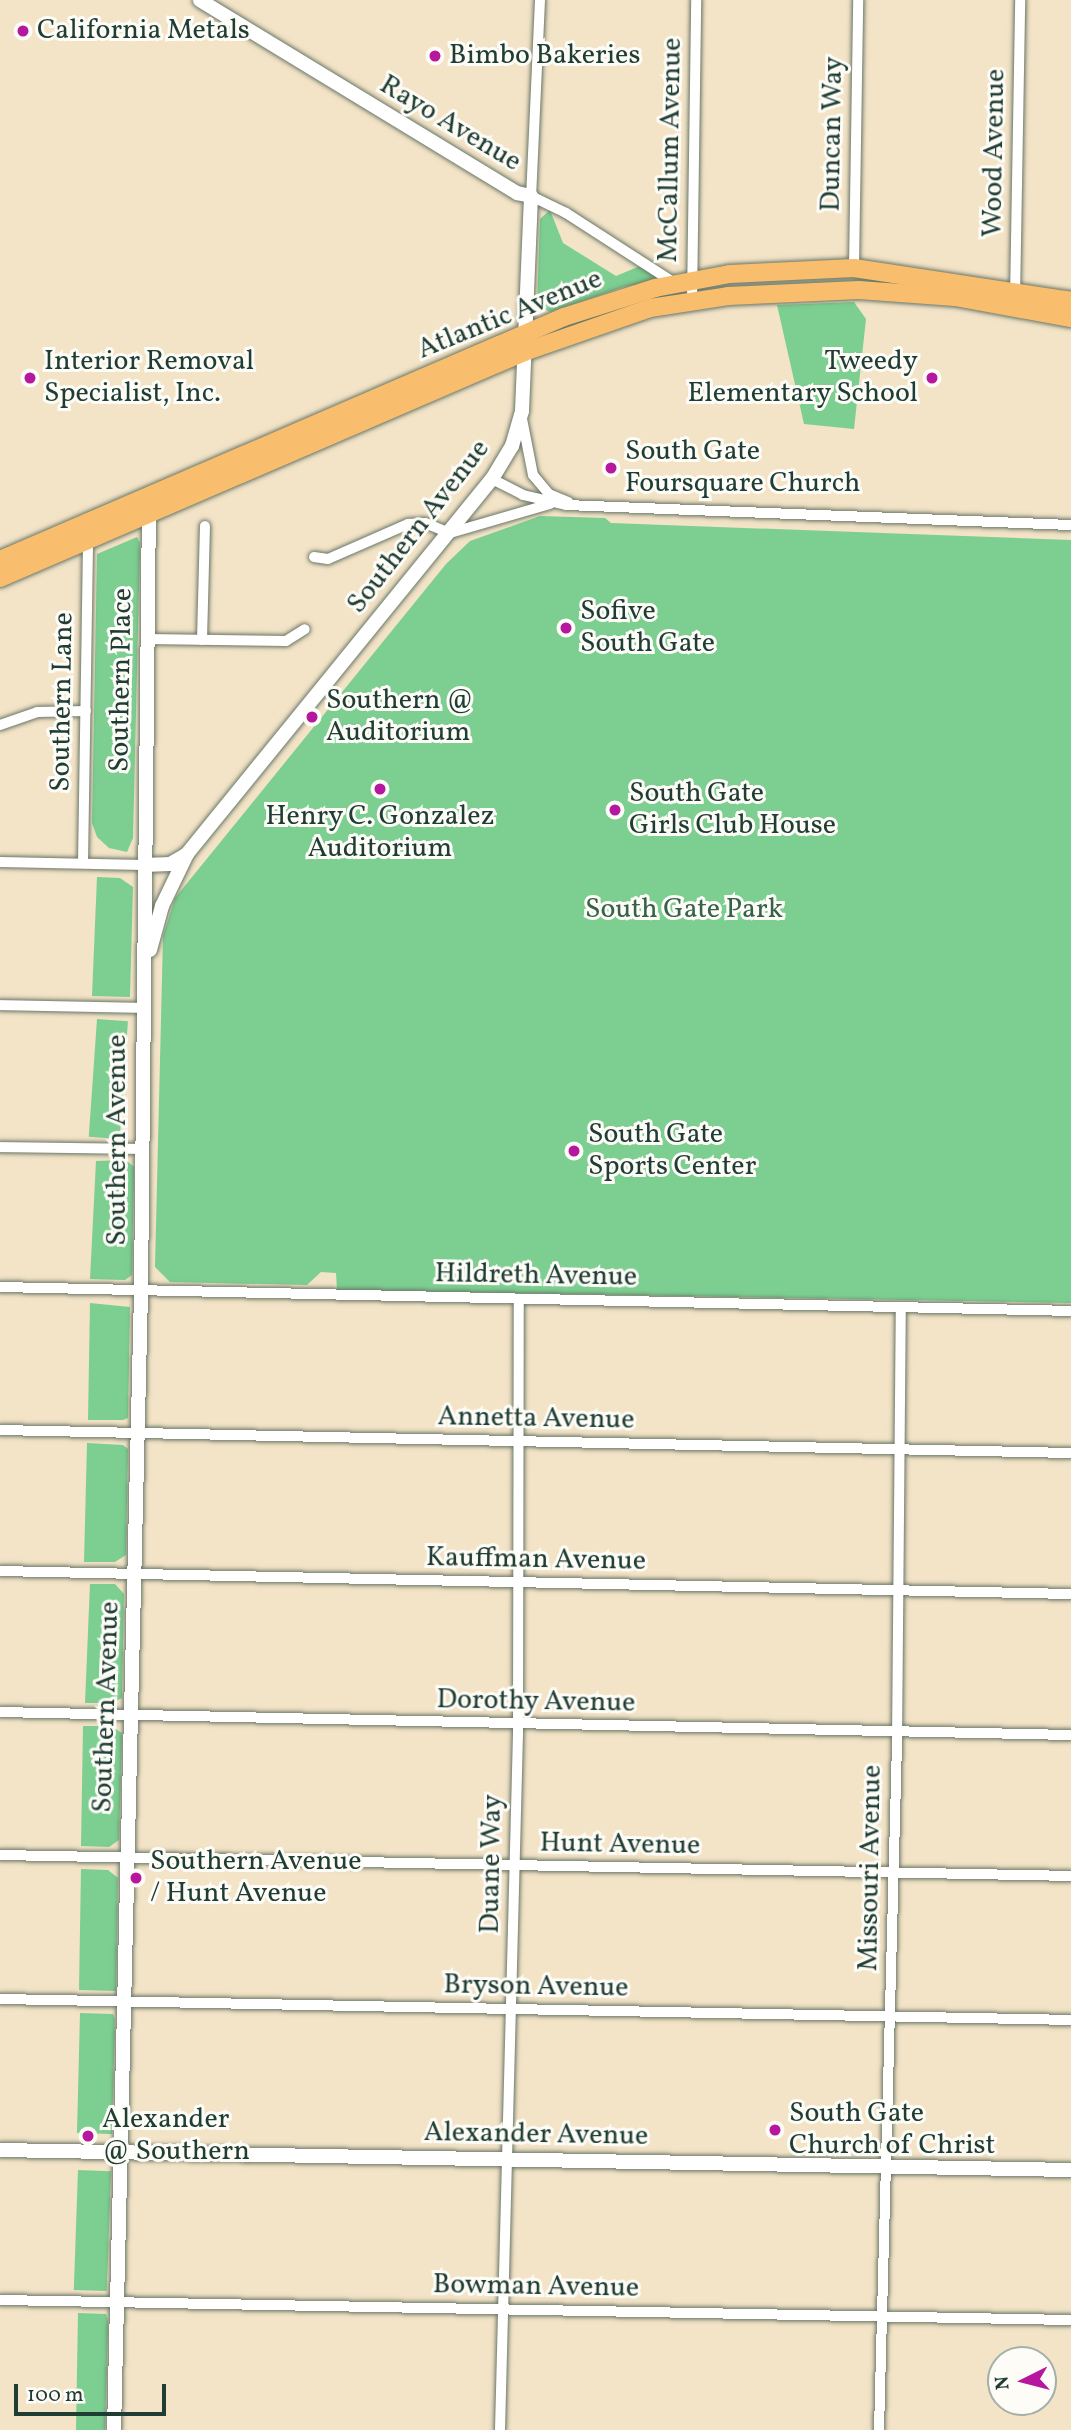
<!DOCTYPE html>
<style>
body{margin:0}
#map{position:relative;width:1071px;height:2430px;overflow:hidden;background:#f3e3c7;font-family:Vollkorn,serif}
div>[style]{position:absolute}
.green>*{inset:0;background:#7ccf91;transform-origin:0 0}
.roads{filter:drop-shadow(0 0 2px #697767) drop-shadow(0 0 2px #697767)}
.minor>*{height:10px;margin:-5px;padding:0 5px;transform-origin:5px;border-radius:5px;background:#fff}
.tertiary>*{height:14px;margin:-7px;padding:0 7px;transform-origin:7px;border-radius:7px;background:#fff}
.primary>*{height:18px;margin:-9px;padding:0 9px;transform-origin:9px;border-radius:9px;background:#f9be6d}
.dots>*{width:19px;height:19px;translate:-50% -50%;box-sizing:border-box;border:4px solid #fdfcf7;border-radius:50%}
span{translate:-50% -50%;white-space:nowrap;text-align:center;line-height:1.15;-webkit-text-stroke:6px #fdfcf7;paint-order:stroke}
.poi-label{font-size:28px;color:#1f3d34}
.left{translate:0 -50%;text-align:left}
.right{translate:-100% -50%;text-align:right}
.street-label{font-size:28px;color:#1f3d34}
.park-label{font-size:28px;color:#36624b}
.north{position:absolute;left:987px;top:2346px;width:70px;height:70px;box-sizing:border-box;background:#fdfcf7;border:2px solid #a4b0a9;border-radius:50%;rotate:264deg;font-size:19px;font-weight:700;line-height:28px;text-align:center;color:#1f3d34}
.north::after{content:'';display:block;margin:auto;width:24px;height:32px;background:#b5179e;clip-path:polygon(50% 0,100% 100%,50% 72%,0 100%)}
.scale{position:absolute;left:14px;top:2384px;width:152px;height:32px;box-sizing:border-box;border:4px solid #1f3d34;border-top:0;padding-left:9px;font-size:21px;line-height:24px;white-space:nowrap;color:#1f3d34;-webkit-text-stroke:5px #fdfcf7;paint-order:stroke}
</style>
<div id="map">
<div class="green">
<i style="clip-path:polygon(550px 210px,563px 243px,616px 276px,640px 266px,655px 274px,654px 282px,623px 287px,550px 312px,537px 305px,540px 219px)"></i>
<i style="clip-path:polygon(854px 302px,866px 319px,854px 429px,804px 424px,777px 305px)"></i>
<i style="clip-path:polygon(540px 516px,605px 518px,611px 523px,1071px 540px,1071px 1303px,337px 1290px,336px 1273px,321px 1272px,307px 1285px,170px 1282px,155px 1267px,163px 936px,175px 898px,446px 564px,470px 541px)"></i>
<i style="clip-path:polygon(137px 537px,140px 543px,133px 838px,127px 852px,109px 848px,97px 837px,92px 823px,97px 554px)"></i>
<i style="clip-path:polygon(97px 877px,120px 878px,133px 887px,130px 997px,92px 996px)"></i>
<i style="left:97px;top:1019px;width:31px;height:118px;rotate:4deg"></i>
<i style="clip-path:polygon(126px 1160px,134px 1167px,132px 1275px,125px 1280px,90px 1279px,96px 1161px)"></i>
<i style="clip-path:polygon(90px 1303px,130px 1307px,128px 1418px,123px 1420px,88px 1420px)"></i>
<i style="clip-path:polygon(87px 1443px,123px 1445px,128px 1449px,126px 1555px,115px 1562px,84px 1562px)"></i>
<i style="clip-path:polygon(90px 1584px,115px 1584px,124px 1594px,122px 1698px,111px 1703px,85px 1703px)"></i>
<i style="clip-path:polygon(83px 1726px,111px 1726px,122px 1733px,119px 1840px,109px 1847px,81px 1846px)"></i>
<i style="clip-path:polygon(81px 1869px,108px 1870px,118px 1878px,116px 1991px,79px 1990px)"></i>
<i style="clip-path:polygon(80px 2013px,113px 2014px,115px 2019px,112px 2134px,77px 2133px)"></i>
<i style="left:78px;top:2170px;width:33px;height:120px;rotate:2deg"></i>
<i style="clip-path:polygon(78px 2313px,106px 2314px,108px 2320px,105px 2430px,76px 2430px)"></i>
</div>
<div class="roads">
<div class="minor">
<i style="left:540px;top:0;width:196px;rotate:92.6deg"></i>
<i style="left:531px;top:196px;width:39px;rotate:26deg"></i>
<i style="left:566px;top:213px;width:131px;rotate:32.8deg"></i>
<i style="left:854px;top:268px;width:268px;rotate:-89.1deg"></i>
<i style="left:1015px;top:298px;width:298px;rotate:-89deg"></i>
<i style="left:692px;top:301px;width:301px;rotate:-89.2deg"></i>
<i style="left:522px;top:419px;width:57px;rotate:78.9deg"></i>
<i style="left:533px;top:475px;width:25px;rotate:50deg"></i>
<i style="left:549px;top:494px;width:21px;rotate:23deg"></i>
<i style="left:492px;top:479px;width:35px;rotate:27deg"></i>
<i style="left:523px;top:495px;width:44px;rotate:13.1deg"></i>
<i style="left:566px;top:505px;width:505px;rotate:2.27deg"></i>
<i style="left:314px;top:557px;width:14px;rotate:8deg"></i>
<i style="left:328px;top:559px;width:87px;rotate:-23.6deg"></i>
<i style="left:408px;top:524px;width:17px;rotate:-3deg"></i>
<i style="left:425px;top:523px;width:27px;rotate:22deg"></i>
<i style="left:450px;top:533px;width:104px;rotate:-16.2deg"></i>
<i style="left:147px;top:639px;width:139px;rotate:0.8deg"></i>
<i style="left:286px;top:641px;width:22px;rotate:-32deg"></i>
<i style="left:202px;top:640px;width:114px;rotate:-88.5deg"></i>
<i style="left:0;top:725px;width:39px;rotate:-19deg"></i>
<i style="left:37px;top:712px;width:49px;rotate:-1.2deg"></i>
<i style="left:0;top:862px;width:144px;rotate:1.2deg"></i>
<i style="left:83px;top:863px;width:322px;rotate:-89.1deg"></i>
<i style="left:0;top:1005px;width:143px;rotate:1.2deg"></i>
<i style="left:0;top:1147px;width:141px;rotate:0.8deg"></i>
<i style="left:0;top:1287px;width:1071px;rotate:1.28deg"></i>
<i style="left:0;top:1430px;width:1071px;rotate:1.23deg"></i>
<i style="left:0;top:1571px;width:1071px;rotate:1.23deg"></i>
<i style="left:0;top:1712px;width:1071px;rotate:1.23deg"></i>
<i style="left:0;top:1855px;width:1071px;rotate:1.12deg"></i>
<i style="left:0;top:1999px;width:1071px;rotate:1.12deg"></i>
<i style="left:0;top:2300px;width:1071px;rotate:1.07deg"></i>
<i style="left:500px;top:2430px;width:695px;rotate:-88.52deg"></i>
<i style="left:518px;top:1735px;width:436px;rotate:-89.9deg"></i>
<i style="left:879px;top:2430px;width:687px;rotate:-88.5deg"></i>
<i style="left:897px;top:1743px;width:436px;rotate:-89.5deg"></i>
</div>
<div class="tertiary">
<i style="left:144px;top:865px;width:26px;rotate:-2deg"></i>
<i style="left:170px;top:864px;width:20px;rotate:-30deg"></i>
<i style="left:150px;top:950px;width:46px;rotate:-74.7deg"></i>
<i style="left:162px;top:906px;width:58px;rotate:-64.3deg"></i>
<i style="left:187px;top:854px;width:483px;rotate:-50.9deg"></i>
<i style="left:492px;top:479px;width:39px;rotate:-59deg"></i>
<i style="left:512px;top:446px;width:36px;rotate:-74deg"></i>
<i style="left:522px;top:411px;width:215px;rotate:-87.6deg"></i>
<i style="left:531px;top:196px;width:14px;rotate:-168deg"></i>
<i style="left:517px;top:193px;width:371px;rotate:-148.7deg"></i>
<i style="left:0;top:2150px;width:1071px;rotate:1.07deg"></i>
<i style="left:114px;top:2430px;width:1139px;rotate:-88.64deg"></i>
<i style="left:141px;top:1291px;width:784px;rotate:-89.42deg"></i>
</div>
<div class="primary">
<i style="left:0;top:560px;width:614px;rotate:-23.31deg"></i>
<i style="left:564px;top:317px;width:96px;rotate:-17.7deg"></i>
<i style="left:655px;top:288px;width:76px;rotate:-10.6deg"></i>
<i style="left:730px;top:274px;width:124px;rotate:-2.8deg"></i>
<i style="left:854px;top:268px;width:219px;rotate:8.6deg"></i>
<i style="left:0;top:578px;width:571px;rotate:-23.33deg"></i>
<i style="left:524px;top:352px;width:133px;rotate:-19.2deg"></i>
<i style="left:650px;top:308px;width:79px;rotate:-8.7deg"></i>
<i style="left:728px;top:296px;width:131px;rotate:-2.6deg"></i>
<i style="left:859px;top:290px;width:96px;rotate:4.2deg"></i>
<i style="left:955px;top:297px;width:118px;rotate:10.3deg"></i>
</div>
</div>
<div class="dots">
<i style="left:23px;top:31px;background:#b5179e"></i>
<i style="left:435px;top:56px;background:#b5179e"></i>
<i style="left:30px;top:378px;background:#b5179e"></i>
<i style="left:932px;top:378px;background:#b5179e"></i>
<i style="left:611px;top:468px;background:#b5179e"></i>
<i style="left:566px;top:628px;background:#b5179e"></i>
<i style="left:312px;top:717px;background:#b5179e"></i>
<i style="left:380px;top:789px;background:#b5179e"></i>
<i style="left:615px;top:810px;background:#b5179e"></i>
<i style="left:574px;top:1151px;background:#b5179e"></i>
<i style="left:136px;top:1878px;background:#b5179e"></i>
<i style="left:775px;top:2130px;background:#b5179e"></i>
<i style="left:88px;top:2136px;background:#b5179e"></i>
</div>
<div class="poi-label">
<span class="left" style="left:37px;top:31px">California Metals</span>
<span class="left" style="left:449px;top:56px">Bimbo Bakeries</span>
<span class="left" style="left:44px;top:378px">Interior Removal<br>Specialist, Inc.</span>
<span class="right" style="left:918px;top:378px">Tweedy<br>Elementary School</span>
<span class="left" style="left:625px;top:468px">South Gate<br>Foursquare Church</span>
<span class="left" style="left:580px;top:628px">Sofive<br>South Gate</span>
<span class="left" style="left:326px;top:717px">Southern @<br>Auditorium</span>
<span class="left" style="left:629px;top:810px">South Gate<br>Girls Club House</span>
<span style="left:380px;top:833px">Henry C. Gonzalez<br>Auditorium</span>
<span class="left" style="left:588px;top:1151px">South Gate<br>Sports Center</span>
<span class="left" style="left:150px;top:1878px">Southern Avenue<br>/ Hunt Avenue</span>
<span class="left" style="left:789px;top:2130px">South Gate<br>Church of Christ</span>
<span class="left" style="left:102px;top:2136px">Alexander<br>@ Southern</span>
</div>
<div class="street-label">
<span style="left:450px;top:124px;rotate:31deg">Rayo Avenue</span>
<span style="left:833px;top:134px;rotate:-89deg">Duncan Way</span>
<span style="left:671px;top:150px;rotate:-89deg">McCallum Avenue</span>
<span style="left:995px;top:153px;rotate:-89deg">Wood Avenue</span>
<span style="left:510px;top:315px;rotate:-22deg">Atlantic Avenue</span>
<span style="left:419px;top:527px;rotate:-52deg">Southern Avenue</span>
<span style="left:122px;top:680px;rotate:-89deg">Southern Place</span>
<span style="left:63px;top:702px;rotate:-89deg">Southern Lane</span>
<span style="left:118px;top:1140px;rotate:-90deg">Southern Avenue</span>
<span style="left:536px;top:1276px;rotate:1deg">Hildreth Avenue</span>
<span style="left:536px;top:1419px;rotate:1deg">Annetta Avenue</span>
<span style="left:536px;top:1560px;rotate:1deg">Kauffman Avenue</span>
<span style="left:536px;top:1702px;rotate:1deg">Dorothy Avenue</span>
<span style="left:107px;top:1707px;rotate:-88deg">Southern Avenue</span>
<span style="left:620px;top:1845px;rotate:1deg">Hunt Avenue</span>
<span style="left:492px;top:1864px;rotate:-89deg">Duane Way</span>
<span style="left:871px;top:1868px;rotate:-89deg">Missouri Avenue</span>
<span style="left:536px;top:1987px;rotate:1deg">Bryson Avenue</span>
<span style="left:536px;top:2135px;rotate:1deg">Alexander Avenue</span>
<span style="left:536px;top:2287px;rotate:1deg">Bowman Avenue</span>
</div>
<div class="park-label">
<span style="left:684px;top:910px">South Gate Park</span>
</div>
<div class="north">N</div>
<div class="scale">100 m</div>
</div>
